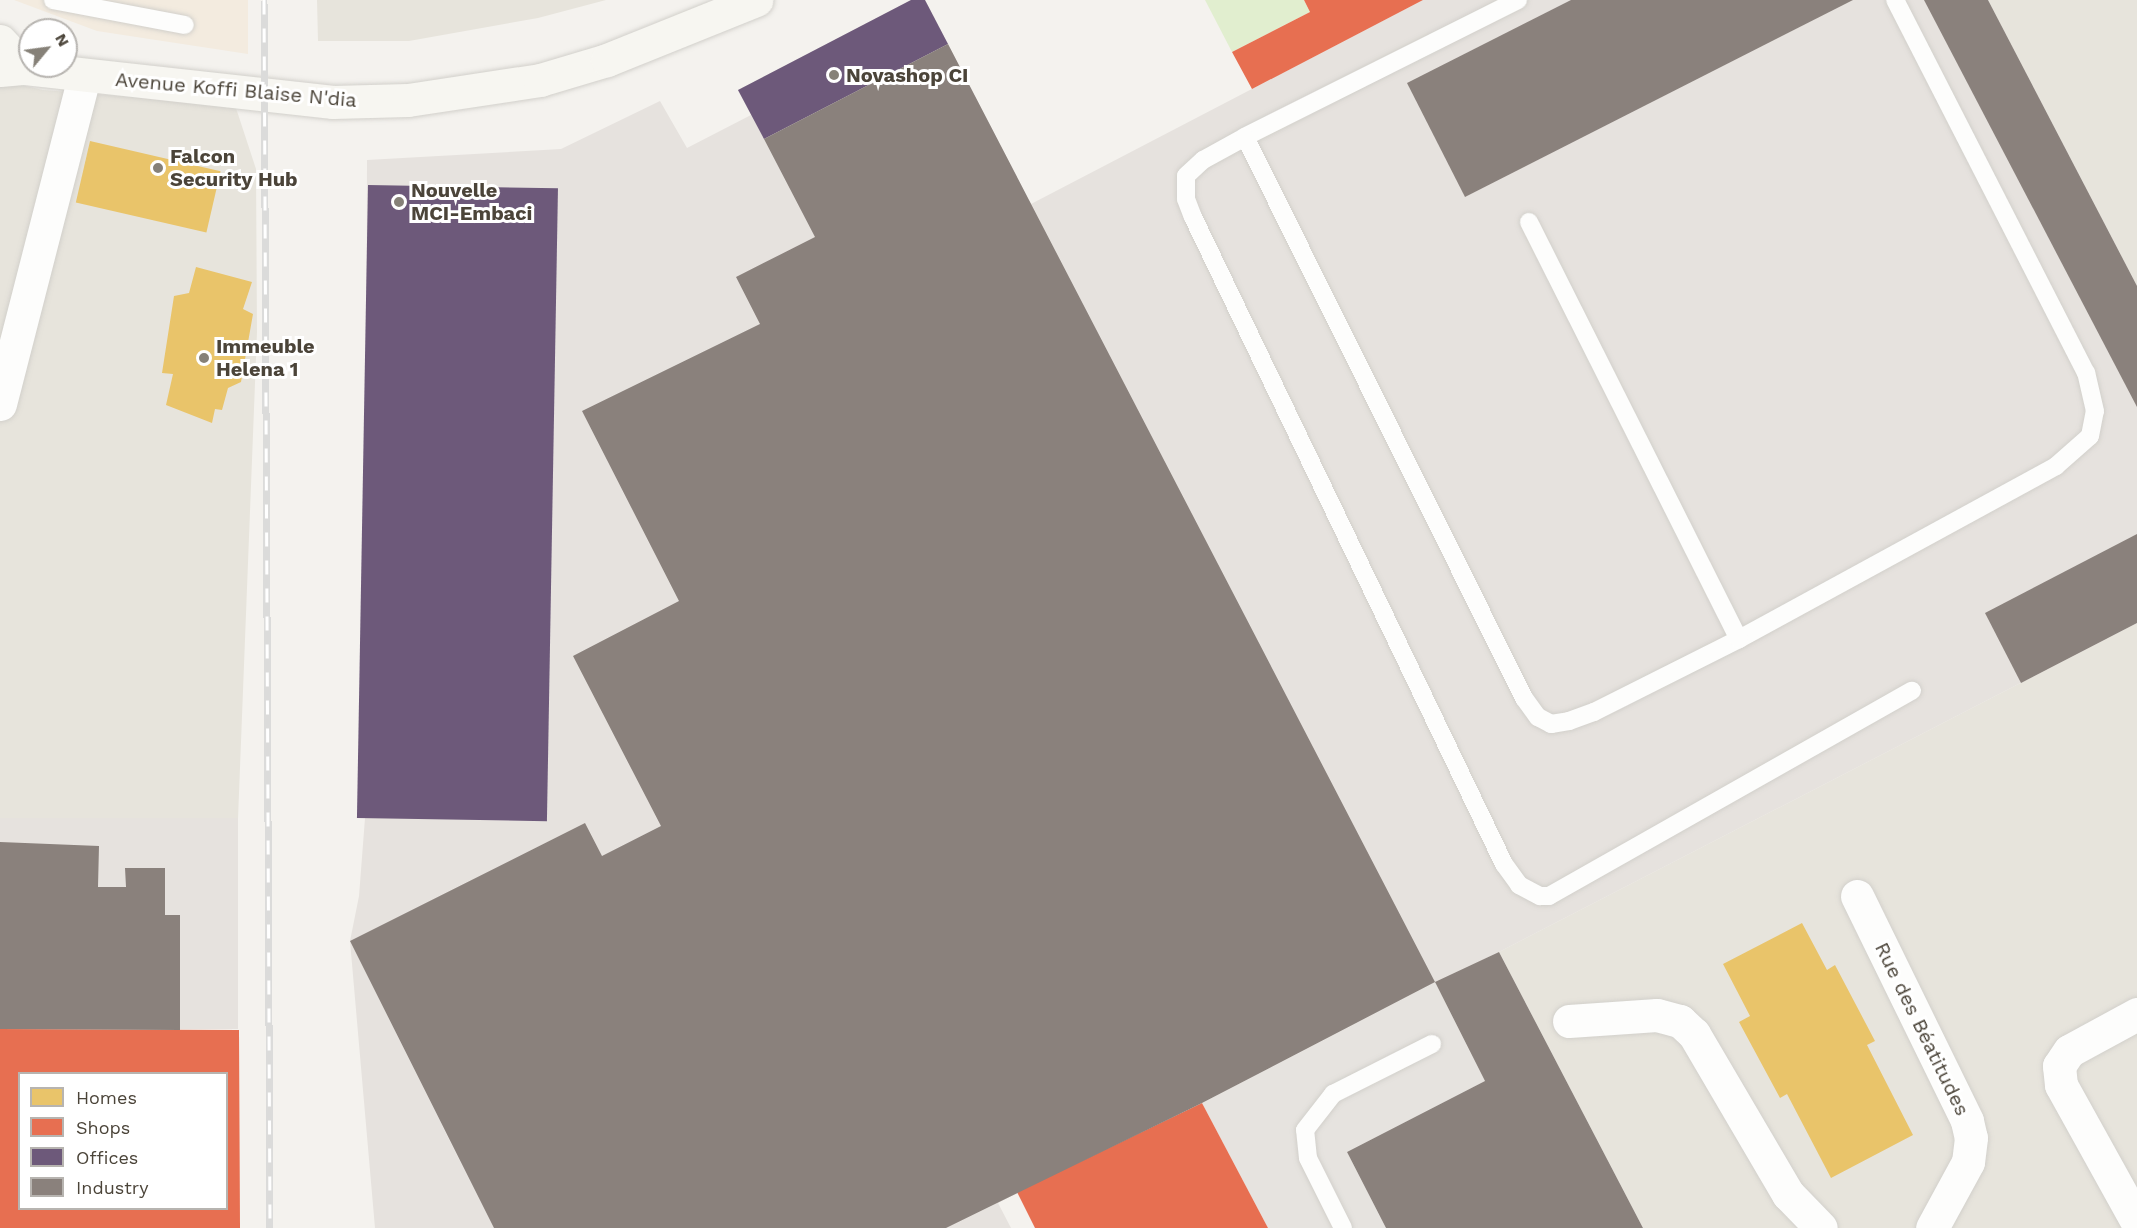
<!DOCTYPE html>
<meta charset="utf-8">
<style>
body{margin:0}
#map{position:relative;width:2137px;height:1228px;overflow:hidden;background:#f4f2ee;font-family:"Work Sans",sans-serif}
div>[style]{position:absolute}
.residential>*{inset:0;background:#e7e4dc}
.commercial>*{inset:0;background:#f3ebdf}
.industrial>*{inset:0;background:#e6e2de;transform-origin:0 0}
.green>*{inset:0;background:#e1eecf}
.parking>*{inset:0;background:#e6e3df}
.homes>*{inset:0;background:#e9c46a;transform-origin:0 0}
.shops>*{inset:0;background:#e76f51}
.offices>*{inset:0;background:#6d597a;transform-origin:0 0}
.industry>*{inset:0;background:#8a817c}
.roads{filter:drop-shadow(0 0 2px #d2d0cb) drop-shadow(0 0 2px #d2d0cb)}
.lane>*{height:18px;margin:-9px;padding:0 9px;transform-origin:9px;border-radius:9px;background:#fdfdfc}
.street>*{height:33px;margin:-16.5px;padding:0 16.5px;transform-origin:16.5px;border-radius:16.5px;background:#fdfdfc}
.secondary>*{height:33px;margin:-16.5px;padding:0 16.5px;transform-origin:16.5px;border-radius:16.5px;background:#f7f6f1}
.rail>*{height:7px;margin-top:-3.5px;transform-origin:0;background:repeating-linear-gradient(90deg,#fff 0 14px,#dbdbda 0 28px);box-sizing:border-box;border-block:2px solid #dbdbda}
.dots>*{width:16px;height:16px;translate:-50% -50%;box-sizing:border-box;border:3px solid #fff;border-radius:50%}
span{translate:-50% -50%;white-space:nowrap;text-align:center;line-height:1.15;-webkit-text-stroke:6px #fff;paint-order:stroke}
.poi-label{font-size:20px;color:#4b4439;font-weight:700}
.left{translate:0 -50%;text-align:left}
.street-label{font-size:20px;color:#4b4439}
.legend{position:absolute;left:18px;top:1072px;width:210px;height:138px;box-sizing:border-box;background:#fff;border:2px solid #b7b4b0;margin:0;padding:8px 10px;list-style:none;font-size:18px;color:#4b4439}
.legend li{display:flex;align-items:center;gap:12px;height:30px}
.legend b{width:30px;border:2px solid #b7b4b0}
.north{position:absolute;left:18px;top:18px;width:60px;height:60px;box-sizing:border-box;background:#fff;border:2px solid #b7b4b0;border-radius:50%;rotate:61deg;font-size:16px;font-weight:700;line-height:24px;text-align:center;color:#4b4439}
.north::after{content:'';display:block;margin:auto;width:21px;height:27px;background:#868178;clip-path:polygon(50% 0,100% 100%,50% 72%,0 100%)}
</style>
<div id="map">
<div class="residential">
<i style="clip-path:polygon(317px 0,606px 0,538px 18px,409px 41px,318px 41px)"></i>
<i style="clip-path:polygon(1988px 0,2137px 0,2137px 286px)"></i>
<i style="clip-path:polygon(0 80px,43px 90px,235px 105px,256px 169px,257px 332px,238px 819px,0 818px)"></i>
<i style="clip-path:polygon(2137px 623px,2137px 1228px,1643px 1228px,1499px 952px)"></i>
</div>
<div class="commercial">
<i style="clip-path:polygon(14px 0,248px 0,248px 54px,97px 31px)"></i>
</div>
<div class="industrial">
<i style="clip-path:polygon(911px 0,925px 0,1031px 204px,1423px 0,1988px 0,2137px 286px,2137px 623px,1499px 952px,998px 1203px,1011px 1228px,375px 1228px,350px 941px,359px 896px,365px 818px,367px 160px,561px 149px,660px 101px,687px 148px,751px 115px,738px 90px)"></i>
<i style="left:0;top:818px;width:238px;height:211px"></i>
</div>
<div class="green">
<i style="clip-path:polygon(1205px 0,1304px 0,1310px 12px,1232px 52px)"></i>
</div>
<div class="parking">
<i style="clip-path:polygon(1435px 982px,1485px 1081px,1347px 1152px,1386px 1228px,1268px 1228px,1202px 1103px)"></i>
</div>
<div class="homes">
<i style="left:90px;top:141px;width:134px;height:63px;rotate:13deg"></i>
<i style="clip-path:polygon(196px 267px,252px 282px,243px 309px,253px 314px,241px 382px,228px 388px,222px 410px,215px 409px,212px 423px,166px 405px,173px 374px,162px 373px,174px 296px,189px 293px)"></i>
<i style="clip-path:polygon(1802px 923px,1827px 970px,1835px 965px,1875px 1041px,1867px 1045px,1913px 1135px,1831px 1178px,1787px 1094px,1780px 1098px,1739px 1022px,1750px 1016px,1723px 964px)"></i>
</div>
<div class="shops">
<i style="clip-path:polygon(1304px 0,1423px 0,1252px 89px,1232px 52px,1310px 12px)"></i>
<i style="clip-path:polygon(evenodd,0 1029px,239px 1030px,240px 1228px,0 1228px,0 1029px,20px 1074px,226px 1074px,226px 1208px,20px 1208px,20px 1074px)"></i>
<i style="clip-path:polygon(1202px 1103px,1268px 1228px,1035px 1228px,1017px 1192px)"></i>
</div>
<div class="offices">
<i style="clip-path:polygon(911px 0,925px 0,948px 44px,764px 139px,738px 90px)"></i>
<i style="left:368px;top:185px;width:190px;height:633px;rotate:1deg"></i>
</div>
<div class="industry">
<i style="clip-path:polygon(1571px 0,1853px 0,1465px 197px,1407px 83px)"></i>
<i style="clip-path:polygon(1924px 0,1988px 0,2137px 286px,2137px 407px)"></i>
<i style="clip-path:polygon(948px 44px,1435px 982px,1202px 1103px,946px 1228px,494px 1228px,350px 941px,585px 823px,602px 856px,661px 826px,573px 656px,679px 601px,582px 411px,760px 324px,736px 277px,815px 237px,764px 139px)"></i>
<i style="clip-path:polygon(2137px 534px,2137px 623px,2021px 683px,1985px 613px)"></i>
<i style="clip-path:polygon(0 842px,99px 846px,98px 887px,126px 887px,125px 868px,165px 868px,165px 915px,180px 915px,180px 1030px,0 1029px)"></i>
<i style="clip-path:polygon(1499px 952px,1643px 1228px,1386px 1228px,1347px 1152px,1485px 1081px,1435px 982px)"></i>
</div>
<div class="roads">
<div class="lane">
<i style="left:53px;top:0;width:134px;rotate:10.7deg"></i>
<i style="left:1518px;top:0;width:305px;rotate:153.4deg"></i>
<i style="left:1245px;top:137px;width:48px;rotate:151.3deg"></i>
<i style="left:1203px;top:160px;width:23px;rotate:137deg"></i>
<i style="left:1186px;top:176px;width:23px;rotate:90deg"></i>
<i style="left:1186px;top:199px;width:19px;rotate:69deg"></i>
<i style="left:1193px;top:217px;width:718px;rotate:64.33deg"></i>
<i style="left:1504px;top:864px;width:26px;rotate:54deg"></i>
<i style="left:1519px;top:885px;width:24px;rotate:28deg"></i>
<i style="left:1540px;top:896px;width:9px"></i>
<i style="left:1549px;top:896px;width:417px;rotate:-29.5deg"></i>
<i style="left:1245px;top:137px;width:627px;rotate:63.56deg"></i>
<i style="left:1524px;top:698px;width:24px;rotate:54deg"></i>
<i style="left:1538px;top:717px;width:15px;rotate:28deg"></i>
<i style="left:1551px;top:724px;width:18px;rotate:-9deg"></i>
<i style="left:1569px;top:721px;width:27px;rotate:-20deg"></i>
<i style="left:1594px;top:712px;width:162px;rotate:-26.7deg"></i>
<i style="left:1739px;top:639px;width:361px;rotate:-28.6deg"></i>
<i style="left:2056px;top:466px;width:45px;rotate:-41.4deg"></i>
<i style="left:2090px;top:436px;width:25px;rotate:-79deg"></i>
<i style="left:2095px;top:411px;width:39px;rotate:-103deg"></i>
<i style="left:2086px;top:373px;width:419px;rotate:-117.1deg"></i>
<i style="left:1529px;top:222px;width:467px;rotate:63.3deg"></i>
<i style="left:1343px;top:1228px;width:78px;rotate:-116.6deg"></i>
<i style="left:1308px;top:1158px;width:28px;rotate:-96deg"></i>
<i style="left:1305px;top:1130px;width:46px;rotate:-52.1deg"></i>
<i style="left:1333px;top:1094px;width:111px;rotate:-26.8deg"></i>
</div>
<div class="street">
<i style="left:0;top:404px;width:338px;rotate:-75.6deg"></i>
<i style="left:1857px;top:896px;width:250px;rotate:63.9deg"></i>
<i style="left:1967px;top:1121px;width:17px;rotate:77deg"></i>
<i style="left:1971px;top:1138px;width:24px;rotate:97deg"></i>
<i style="left:1968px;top:1162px;width:75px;rotate:118.6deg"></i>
<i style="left:2137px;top:1014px;width:77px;rotate:151.4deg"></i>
<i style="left:2069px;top:1051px;width:18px;rotate:124deg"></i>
<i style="left:2059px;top:1066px;width:19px;rotate:84deg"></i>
<i style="left:2061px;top:1085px;width:157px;rotate:61deg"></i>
<i style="left:1569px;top:1021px;width:88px;rotate:-3.9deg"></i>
<i style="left:1657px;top:1015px;width:24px;rotate:15deg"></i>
<i style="left:1680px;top:1021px;width:19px;rotate:43deg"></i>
<i style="left:1694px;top:1034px;width:186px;rotate:59.6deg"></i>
<i style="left:1788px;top:1194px;width:47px;rotate:45.9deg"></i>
</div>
<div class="secondary">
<i style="left:0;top:41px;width:37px;rotate:47deg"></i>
<i style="left:0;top:70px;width:25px;rotate:-5deg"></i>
<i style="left:25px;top:68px;width:310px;rotate:6.3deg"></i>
<i style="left:333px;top:102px;width:75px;rotate:-1.5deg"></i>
<i style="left:408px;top:100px;width:134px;rotate:-8.6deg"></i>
<i style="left:540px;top:80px;width:70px;rotate:-16.6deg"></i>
<i style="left:607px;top:60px;width:161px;rotate:-21.9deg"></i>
</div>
</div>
<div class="rail">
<i style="left:264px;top:0;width:1228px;rotate:89.72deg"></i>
</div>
<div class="dots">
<i style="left:834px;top:75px;background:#868178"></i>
<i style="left:158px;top:168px;background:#868178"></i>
<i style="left:399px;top:202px;background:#868178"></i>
<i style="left:204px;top:358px;background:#868178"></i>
</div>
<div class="poi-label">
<span class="left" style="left:846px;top:75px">Novashop CI</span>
<span class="left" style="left:170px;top:168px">Falcon<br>Security Hub</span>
<span class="left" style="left:411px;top:202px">Nouvelle<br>MCI-Embaci</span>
<span class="left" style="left:216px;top:358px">Immeuble<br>Helena 1</span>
</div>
<div class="street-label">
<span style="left:236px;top:90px;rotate:5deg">Avenue Koffi Blaise N'dia</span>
<span style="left:1922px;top:1029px;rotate:64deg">Rue des Béatitudes</span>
</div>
<ul class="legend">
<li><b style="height:16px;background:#e9c46a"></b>Homes</li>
<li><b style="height:16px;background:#e76f51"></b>Shops</li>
<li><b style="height:16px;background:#6d597a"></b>Offices</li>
<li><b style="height:16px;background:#8a817c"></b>Industry</li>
</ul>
<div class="north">N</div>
</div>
